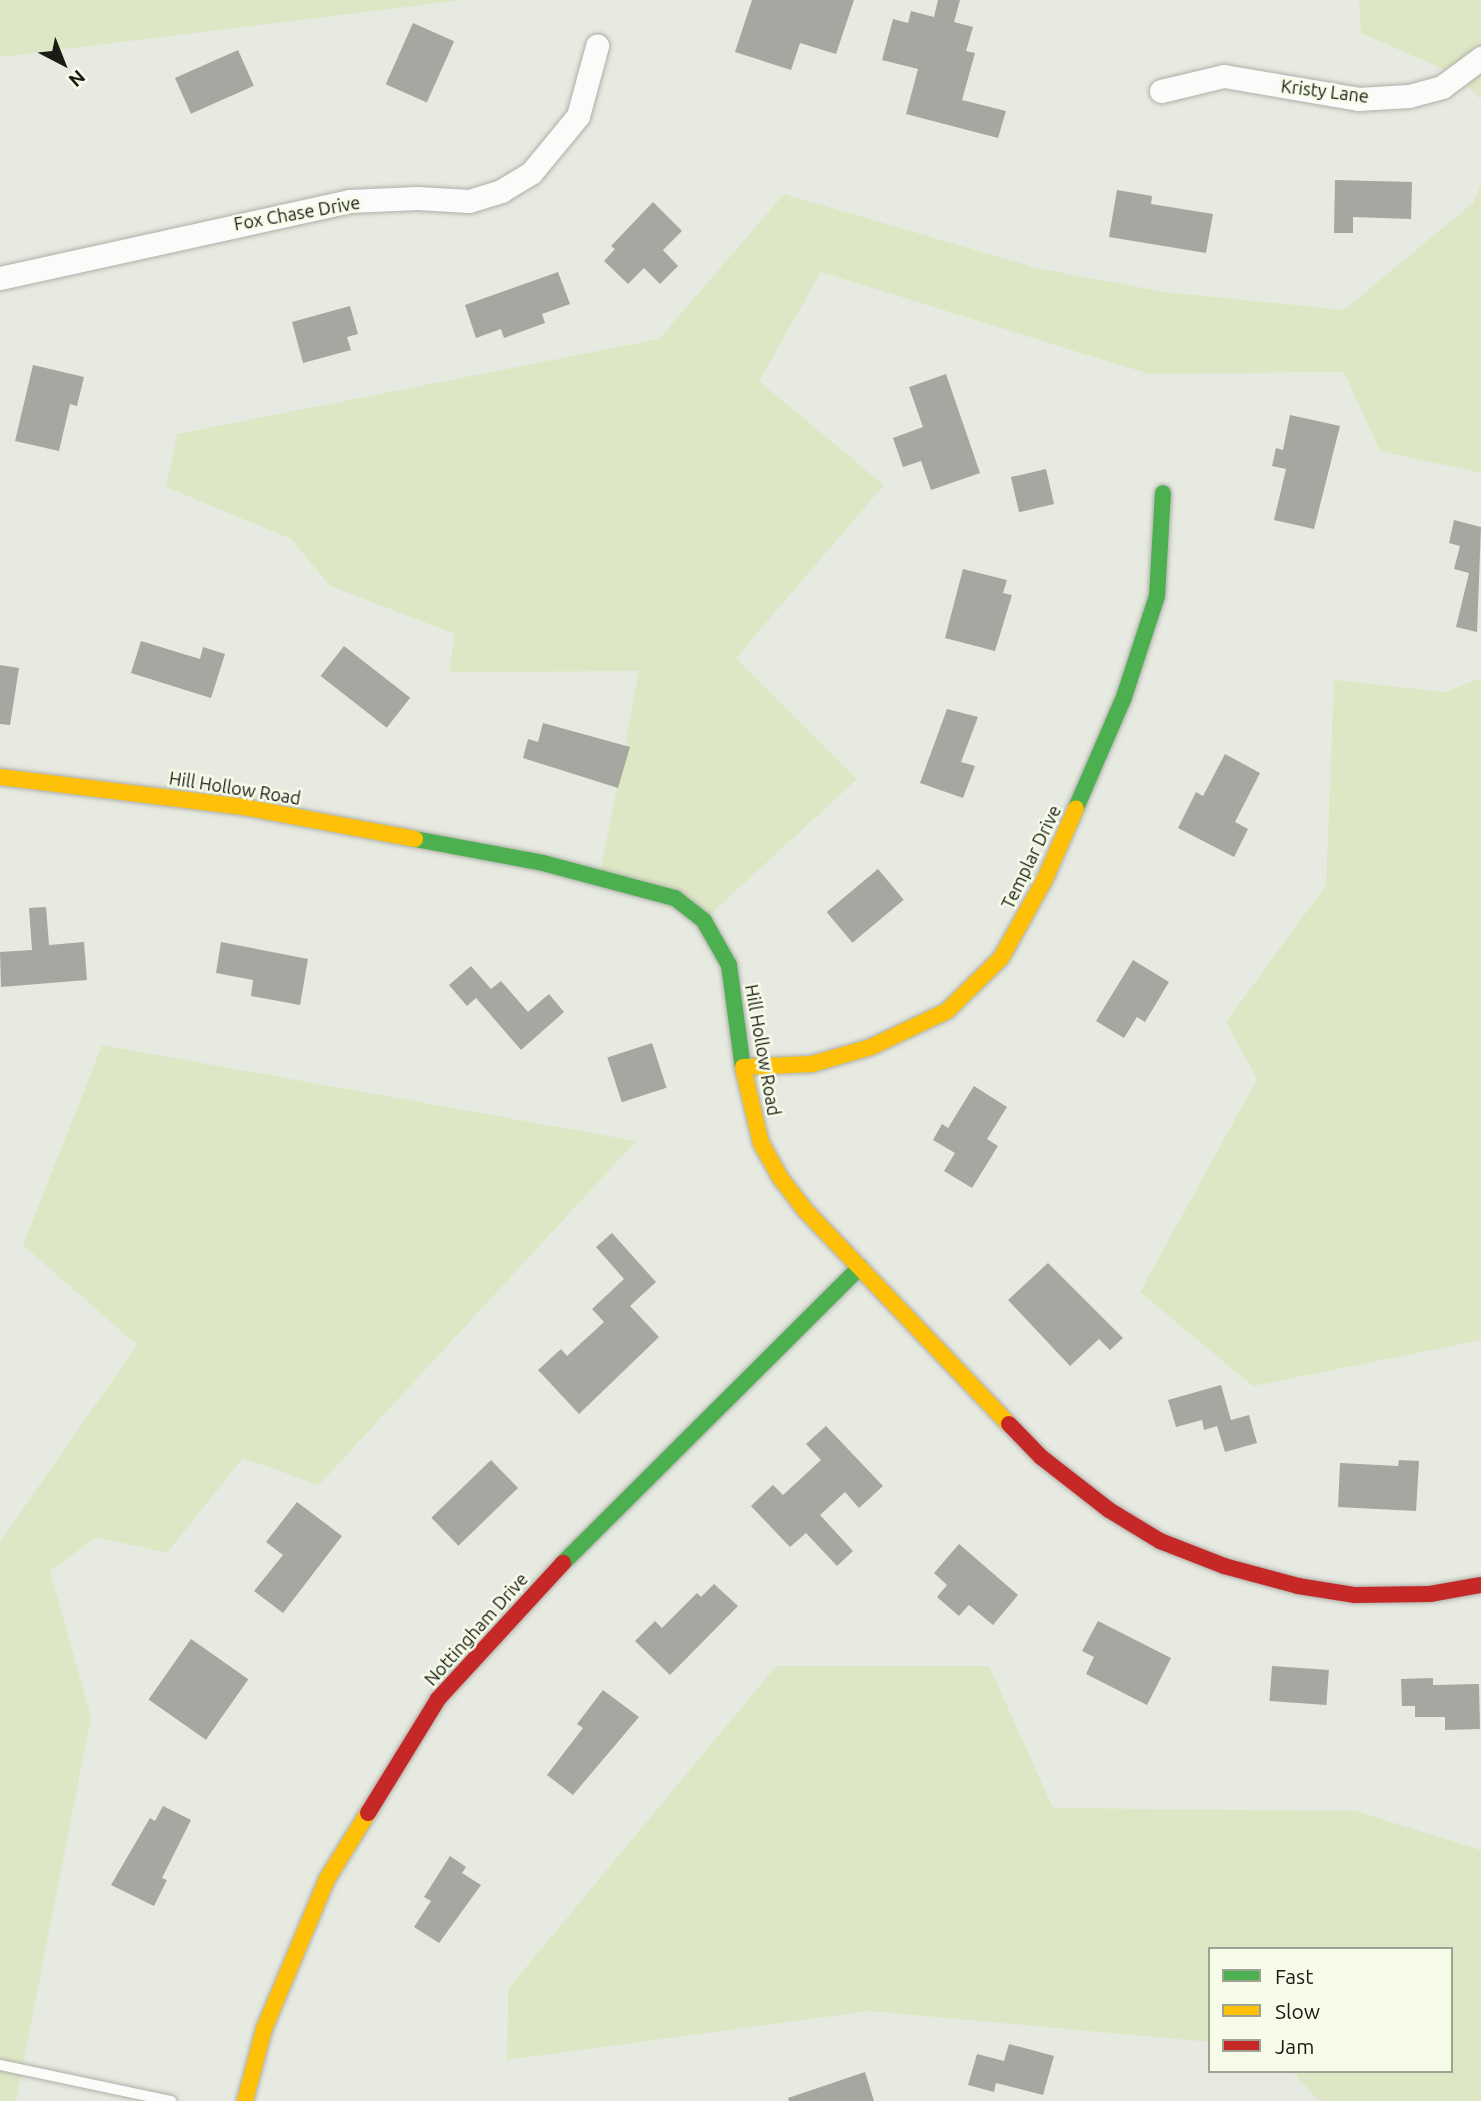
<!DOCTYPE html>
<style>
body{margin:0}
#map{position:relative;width:1481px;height:2101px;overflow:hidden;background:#e7eae0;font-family:Ubuntu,sans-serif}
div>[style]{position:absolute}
.green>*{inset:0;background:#dee7c5}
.building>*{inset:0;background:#a6a7a0;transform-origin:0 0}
.roads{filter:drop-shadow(0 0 2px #aeb0a9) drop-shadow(0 0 2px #aeb0a9)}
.lane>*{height:10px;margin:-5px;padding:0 5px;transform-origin:5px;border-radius:5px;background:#fbfcfa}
.street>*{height:23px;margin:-11.5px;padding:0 11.5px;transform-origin:11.5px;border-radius:11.5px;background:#fbfcfa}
.fast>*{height:16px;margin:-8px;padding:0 8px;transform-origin:8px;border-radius:8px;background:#4caf50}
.slow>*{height:16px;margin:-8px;padding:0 8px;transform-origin:8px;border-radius:8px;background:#ffc107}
.jam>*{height:16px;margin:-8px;padding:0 8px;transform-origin:8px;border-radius:8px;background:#c62828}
span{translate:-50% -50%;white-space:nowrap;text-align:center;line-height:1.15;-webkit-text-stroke:5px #f6fce8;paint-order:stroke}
.street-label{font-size:18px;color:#191b14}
.legend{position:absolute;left:1208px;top:1947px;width:245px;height:126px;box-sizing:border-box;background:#f6fce8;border:2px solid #9ea293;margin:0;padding:9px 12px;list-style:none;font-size:21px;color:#191b14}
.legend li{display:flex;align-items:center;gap:14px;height:35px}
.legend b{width:35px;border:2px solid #9ea293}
.north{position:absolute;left:28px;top:28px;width:70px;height:70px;-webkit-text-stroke:5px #f6fce8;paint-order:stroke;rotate:138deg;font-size:19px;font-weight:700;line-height:28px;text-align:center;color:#191b14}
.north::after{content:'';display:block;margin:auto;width:24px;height:32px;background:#191b14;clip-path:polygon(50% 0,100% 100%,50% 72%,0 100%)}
</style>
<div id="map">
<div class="green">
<i style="clip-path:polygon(0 0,463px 0,0 57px)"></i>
<i style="clip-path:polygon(1359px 0,1481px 0,1481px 100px,1457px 75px,1361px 33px)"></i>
<i style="clip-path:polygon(1481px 184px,1481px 473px,1380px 451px,1344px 372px,1149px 374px,821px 272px,759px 381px,884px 485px,736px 658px,857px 779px,702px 922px,600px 875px,639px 671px,449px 672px,455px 634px,330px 586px,291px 539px,166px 487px,177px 434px,659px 339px,784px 194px,1037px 268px,1164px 292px,1344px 310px,1474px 202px)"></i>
<i style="clip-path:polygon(1481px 678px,1481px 1340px,1253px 1386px,1140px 1292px,1257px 1079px,1226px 1022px,1326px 885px,1334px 680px,1445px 692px)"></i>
<i style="clip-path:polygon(102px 1045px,636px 1141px,319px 1485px,243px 1458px,167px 1553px,96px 1537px,50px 1571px,91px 1717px,16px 2101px,0 2101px,0 1542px,137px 1345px,23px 1245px)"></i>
<i style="clip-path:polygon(776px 1666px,989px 1666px,1053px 1808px,1356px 1811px,1481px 1850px,1481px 2101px,1319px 2101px,1292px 2071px,1451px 2071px,1451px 1949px,1210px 1949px,1210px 2042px,870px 2011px,507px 2060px,508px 1989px)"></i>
</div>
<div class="building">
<i style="clip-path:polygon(752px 0,854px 0,836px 54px,800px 43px,791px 70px,735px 52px)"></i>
<i style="clip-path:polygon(938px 0,960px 0,954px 22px,973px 27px,966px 51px,975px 53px,962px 100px,1006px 111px,998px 138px,906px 114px,918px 69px,882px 60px,893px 19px,908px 23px,911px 11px,934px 17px)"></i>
<i style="left:413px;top:23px;width:45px;height:67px;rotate:24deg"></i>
<i style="left:238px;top:50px;width:39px;height:69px;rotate:66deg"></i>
<i style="clip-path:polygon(1335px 180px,1412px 182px,1411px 219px,1353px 217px,1353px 233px,1334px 233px)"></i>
<i style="clip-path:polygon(1117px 190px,1152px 196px,1151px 204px,1213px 214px,1206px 253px,1109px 237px)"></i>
<i style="clip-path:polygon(653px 202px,682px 231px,663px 250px,678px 266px,660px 284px,644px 268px,628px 284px,604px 261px,615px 249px,611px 246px)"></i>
<i style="clip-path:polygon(558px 272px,570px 304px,542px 314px,545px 323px,504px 338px,501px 329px,476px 338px,465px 305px)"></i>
<i style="clip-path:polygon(350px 306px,358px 334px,347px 337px,351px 350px,303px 363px,292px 322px)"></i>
<i style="clip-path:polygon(33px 365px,84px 377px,77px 406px,70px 404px,59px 451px,15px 441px)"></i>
<i style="clip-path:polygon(946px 374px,980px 473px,931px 490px,921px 461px,903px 467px,893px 438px,923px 427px,909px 387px)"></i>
<i style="clip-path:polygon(1290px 415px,1340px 426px,1314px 529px,1274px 520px,1286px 469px,1272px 466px,1276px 448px,1283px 450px)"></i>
<i style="left:1046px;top:469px;width:36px;height:36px;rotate:77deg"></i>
<i style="clip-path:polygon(1454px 520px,1481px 527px,1477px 632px,1456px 627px,1469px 573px,1454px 569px,1460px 546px,1449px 543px)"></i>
<i style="clip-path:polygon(963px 569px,1007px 580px,1003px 593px,1012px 595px,995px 651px,945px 638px)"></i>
<i style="clip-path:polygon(141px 641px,200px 659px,203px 647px,225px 654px,211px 698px,131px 673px)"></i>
<i style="left:344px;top:646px;width:84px;height:38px;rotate:38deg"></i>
<i style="clip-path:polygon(0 665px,19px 668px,10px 725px,0 724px)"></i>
<i style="clip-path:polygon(947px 709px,978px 717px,961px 762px,975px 766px,963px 798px,920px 783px)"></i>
<i style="clip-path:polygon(543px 723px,630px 747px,618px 788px,523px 758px,528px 739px,538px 742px)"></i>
<i style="clip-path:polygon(1225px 754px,1260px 773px,1235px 822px,1248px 829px,1234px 857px,1178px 828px,1196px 792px,1203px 796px)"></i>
<i style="left:878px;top:869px;width:40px;height:67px;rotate:50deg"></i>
<i style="clip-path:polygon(46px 907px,49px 945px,84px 942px,87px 980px,1px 987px,0 952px,32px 950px,29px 908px)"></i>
<i style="clip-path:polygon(221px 942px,308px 959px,300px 1005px,251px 996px,253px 980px,216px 973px)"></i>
<i style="clip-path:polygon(1133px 960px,1169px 982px,1145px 1022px,1137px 1017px,1124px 1038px,1096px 1021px)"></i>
<i style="clip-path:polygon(471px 966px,491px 989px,501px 981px,528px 1012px,549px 994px,564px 1012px,521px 1050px,476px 998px,467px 1006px,449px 985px)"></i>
<i style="left:652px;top:1043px;width:47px;height:47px;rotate:72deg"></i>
<i style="clip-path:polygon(974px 1086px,1007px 1107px,987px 1139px,998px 1146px,972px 1188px,944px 1171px,955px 1153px,933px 1140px,942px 1124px,948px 1128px)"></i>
<i style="clip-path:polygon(612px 1233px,656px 1282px,630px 1306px,659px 1337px,579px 1414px,538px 1370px,561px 1349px,567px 1356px,604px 1322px,592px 1309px,624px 1279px,596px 1247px)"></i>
<i style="clip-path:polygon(1048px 1263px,1123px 1338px,1110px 1350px,1099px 1339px,1070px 1366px,1008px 1300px)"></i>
<i style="clip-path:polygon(1221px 1385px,1231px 1420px,1249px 1415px,1257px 1443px,1225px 1452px,1217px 1426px,1204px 1430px,1202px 1420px,1176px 1427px,1168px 1400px)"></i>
<i style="clip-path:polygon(826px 1426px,883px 1486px,859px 1508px,845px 1492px,820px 1515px,853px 1551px,837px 1566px,806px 1533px,790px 1547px,751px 1506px,773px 1485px,783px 1495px,821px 1460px,806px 1444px)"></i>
<i style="left:491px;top:1460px;width:39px;height:83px;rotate:46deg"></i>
<i style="clip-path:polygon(1399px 1460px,1419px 1461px,1416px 1511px,1338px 1507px,1340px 1463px,1398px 1466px)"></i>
<i style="clip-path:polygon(297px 1502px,342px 1536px,283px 1613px,254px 1591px,283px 1555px,266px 1542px)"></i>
<i style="clip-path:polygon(959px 1544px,1018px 1595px,993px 1625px,969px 1605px,959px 1616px,937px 1597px,947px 1585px,934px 1573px)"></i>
<i style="clip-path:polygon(714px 1584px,738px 1606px,670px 1675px,635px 1641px,655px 1621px,662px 1628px,697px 1593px,701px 1597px)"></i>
<i style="clip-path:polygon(1098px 1621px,1171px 1658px,1147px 1705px,1086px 1674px,1094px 1657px,1082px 1651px)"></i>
<i style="left:191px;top:1639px;width:70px;height:74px;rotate:35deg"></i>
<i style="left:1272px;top:1666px;width:57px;height:35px;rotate:4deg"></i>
<i style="clip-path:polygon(1433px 1678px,1433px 1685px,1479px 1684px,1480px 1729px,1445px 1730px,1445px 1717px,1415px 1717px,1415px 1706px,1402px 1706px,1401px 1679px)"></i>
<i style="clip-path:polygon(603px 1690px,639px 1717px,573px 1795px,547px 1775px,583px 1728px,577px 1724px)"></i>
<i style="clip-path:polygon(163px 1806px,191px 1820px,162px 1878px,167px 1880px,154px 1906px,111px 1885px,150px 1818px,155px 1821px)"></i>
<i style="clip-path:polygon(450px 1856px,466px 1867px,462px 1873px,481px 1885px,439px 1943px,414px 1927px,431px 1901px,424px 1897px)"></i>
<i style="clip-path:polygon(1009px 2044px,1054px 2056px,1043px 2095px,996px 2083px,994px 2092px,968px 2085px,977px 2054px,1004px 2061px)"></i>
<i style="clip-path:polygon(865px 2072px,874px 2101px,789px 2101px,788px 2098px)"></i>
</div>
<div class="roads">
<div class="lane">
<i style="left:0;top:2065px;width:175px;rotate:11.9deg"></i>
</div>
<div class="street">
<i style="left:1161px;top:91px;width:65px;rotate:-13.4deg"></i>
<i style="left:1224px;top:76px;width:136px;rotate:9.7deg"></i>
<i style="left:1358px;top:99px;width:51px;rotate:-3.4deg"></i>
<i style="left:1409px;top:96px;width:34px;rotate:-15deg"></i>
<i style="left:1442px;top:87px;width:49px;rotate:-36.6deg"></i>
<i style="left:0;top:278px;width:357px;rotate:-12.4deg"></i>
<i style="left:349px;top:201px;width:68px;rotate:-2.5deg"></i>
<i style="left:417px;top:198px;width:52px;rotate:3.3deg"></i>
<i style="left:469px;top:201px;width:34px;rotate:-17deg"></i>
<i style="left:501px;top:191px;width:35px;rotate:-31deg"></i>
<i style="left:531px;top:173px;width:74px;rotate:-50.5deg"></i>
<i style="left:578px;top:116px;width:73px;rotate:-74.8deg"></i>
</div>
<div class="fast">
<i style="left:1076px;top:808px;width:121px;rotate:-66.6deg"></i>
<i style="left:1124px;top:697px;width:106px;rotate:-71.9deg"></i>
<i style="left:1157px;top:596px;width:103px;rotate:-86.7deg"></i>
<i style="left:415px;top:839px;width:130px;rotate:10.6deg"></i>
<i style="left:543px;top:863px;width:137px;rotate:14.9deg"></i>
<i style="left:675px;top:898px;width:37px;rotate:38deg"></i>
<i style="left:704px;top:921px;width:51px;rotate:60.4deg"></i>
<i style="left:729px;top:965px;width:104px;rotate:82.3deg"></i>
<i style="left:563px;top:1563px;width:419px;rotate:-44.9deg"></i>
</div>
<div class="slow">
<i style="left:0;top:777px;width:246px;rotate:7deg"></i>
<i style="left:244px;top:807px;width:174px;rotate:10.6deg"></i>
<i style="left:743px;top:1067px;width:69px;rotate:-2.5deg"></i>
<i style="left:812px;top:1064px;width:61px;rotate:-16.1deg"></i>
<i style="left:871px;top:1047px;width:84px;rotate:-25.3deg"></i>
<i style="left:947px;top:1011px;width:76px;rotate:-44.5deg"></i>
<i style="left:1001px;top:958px;width:90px;rotate:-60.9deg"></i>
<i style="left:1045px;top:879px;width:77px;rotate:-66.4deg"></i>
<i style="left:743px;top:1068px;width:77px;rotate:76.5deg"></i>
<i style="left:761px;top:1143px;width:38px;rotate:61deg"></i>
<i style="left:779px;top:1176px;width:43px;rotate:52.6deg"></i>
<i style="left:805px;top:1210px;width:296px;rotate:46.4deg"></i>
<i style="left:245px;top:2101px;width:74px;rotate:-75.2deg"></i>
<i style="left:264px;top:2029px;width:163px;rotate:-67.2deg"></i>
<i style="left:327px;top:1879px;width:78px;rotate:-58.2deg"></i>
</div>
<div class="jam">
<i style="left:1009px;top:1424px;width:46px;rotate:45.9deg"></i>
<i style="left:1041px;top:1457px;width:86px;rotate:37.9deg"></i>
<i style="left:1109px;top:1510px;width:60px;rotate:31.3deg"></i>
<i style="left:1160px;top:1541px;width:69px;rotate:21.3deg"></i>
<i style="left:1224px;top:1566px;width:77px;rotate:15.1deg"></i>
<i style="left:1298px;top:1586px;width:58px;rotate:9deg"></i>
<i style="left:1355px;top:1595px;width:75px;rotate:-0.8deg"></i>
<i style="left:1430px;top:1594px;width:52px;rotate:-10deg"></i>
<i style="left:368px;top:1813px;width:134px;rotate:-58.4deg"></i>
<i style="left:438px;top:1699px;width:185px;rotate:-47.4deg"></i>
</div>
</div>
<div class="street-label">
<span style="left:1325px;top:91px;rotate:7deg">Kristy Lane</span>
<span style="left:297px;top:213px;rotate:-10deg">Fox Chase Drive</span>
<span style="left:235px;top:788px;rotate:9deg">Hill Hollow Road</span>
<span style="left:1031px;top:857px;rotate:-64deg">Templar Drive</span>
<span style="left:763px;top:1050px;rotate:80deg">Hill Hollow Road</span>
<span style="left:476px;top:1629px;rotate:-48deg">Nottingham Drive</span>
</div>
<ul class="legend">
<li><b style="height:9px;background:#4caf50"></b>Fast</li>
<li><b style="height:9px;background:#ffc107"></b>Slow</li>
<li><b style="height:9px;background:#c62828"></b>Jam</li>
</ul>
<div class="north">N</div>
</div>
